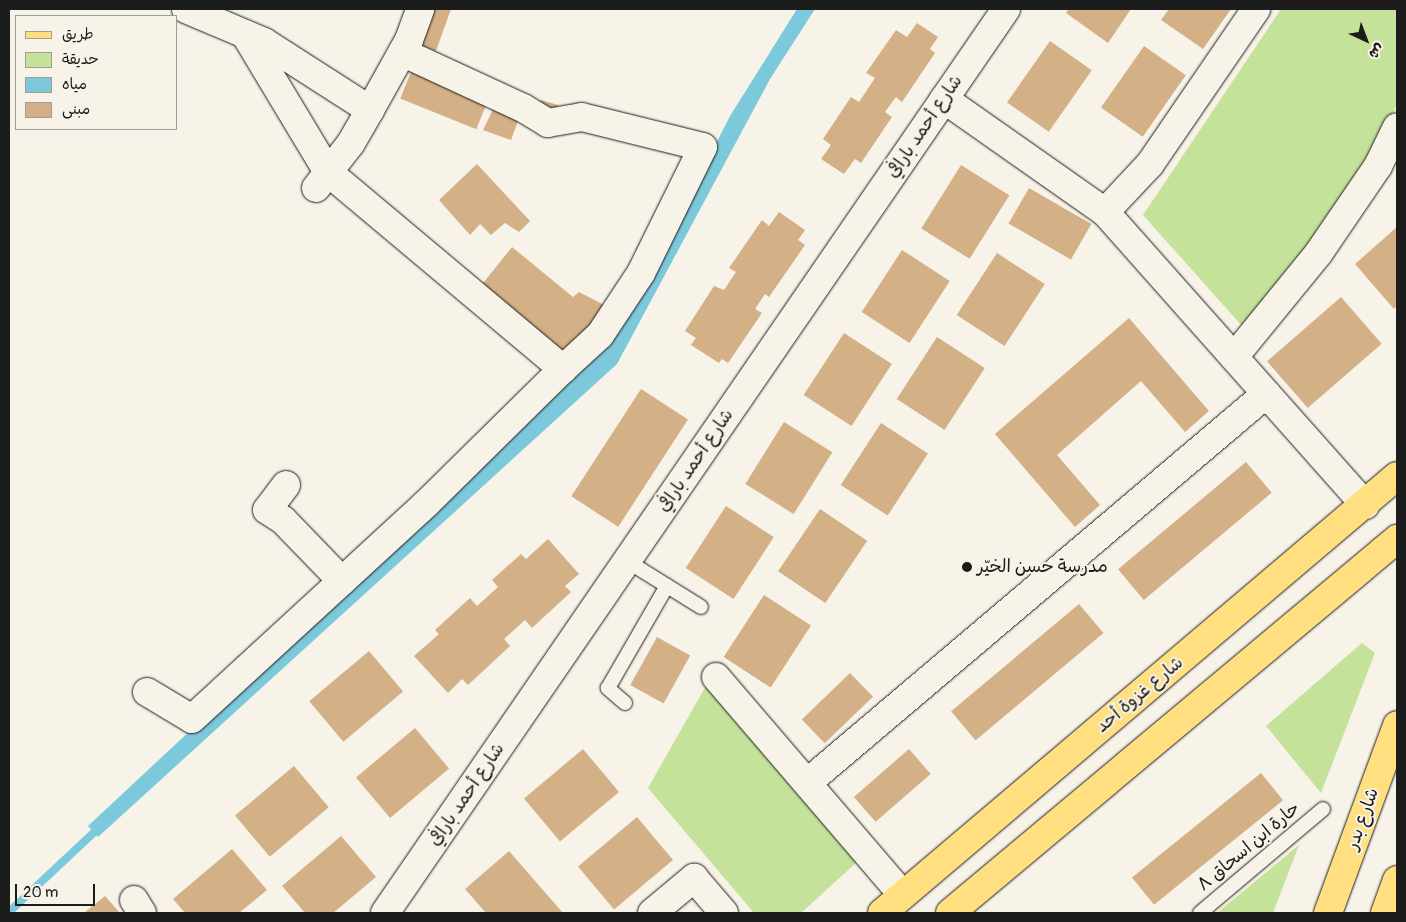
<!DOCTYPE html>
<meta charset="utf-8">
<style>
body{margin:0}
#map{position:relative;width:1406px;height:922px;overflow:hidden;background:#f7f3e8;font-family:Pangolin,"Playpen Sans Arabic",sans-serif}
div>[style]{position:absolute}
.green>*{inset:0;background:#c4e29a}
.water>*{inset:0;background:#7cc9db}
.stream>*{height:8px;margin:-4px;padding:0 4px;transform-origin:4px;border-radius:4px;background:#7cc9db}
.building>*{inset:0;background:#d4b086;transform-origin:0 0}
.roads{filter:drop-shadow(0 0 1px #1c1c1c) drop-shadow(0 0 1px #1c1c1c)}
.service>*{height:14px;margin:-7px;padding:0 7px;transform-origin:7px;border-radius:7px;background:#f7f3e8}
.minor>*{height:28px;margin:-14px;padding:0 14px;transform-origin:14px;border-radius:14px;background:#f7f3e8}
.primary>*{height:28px;margin:-14px;padding:0 14px;transform-origin:14px;border-radius:14px;background:#ffdf80}
.dots>*{width:14px;height:14px;translate:-50% -50%;box-sizing:border-box;border:2px solid #f7f3e8;border-radius:50%}
span{translate:-50% -50%;white-space:nowrap;text-align:center;line-height:1.15;-webkit-text-stroke:4px #f7f3e8;paint-order:stroke}
.street-label{font-size:18px;color:#1c1c1c}
.poi-label{font-size:18px;color:#1c1c1c}
.left{translate:0 -50%;text-align:left}
.frame{position:absolute;inset:0;border:10px solid #1c1c1c;pointer-events:none}
.legend{position:absolute;left:15px;top:15px;width:162px;height:115px;box-sizing:border-box;background:#f7f3e8;border:1px solid #9f9d96;margin:0;padding:6px 9px;list-style:none;font-size:15px;color:#1c1c1c}
.legend li{display:flex;align-items:center;gap:10px;height:25px}
.legend b{width:25px;border:1px solid #9f9d96}
.north{position:absolute;left:1341px;top:15px;width:50px;height:50px;-webkit-text-stroke:4px #f7f3e8;paint-order:stroke;rotate:137deg;font-size:14px;font-weight:700;line-height:20px;text-align:center;color:#1c1c1c}
.north::after{content:'';display:block;margin:auto;width:18px;height:22px;background:#1c1c1c;clip-path:polygon(50% 0,100% 100%,50% 72%,0 100%)}
.scale{position:absolute;left:15px;top:884px;width:80px;height:22px;box-sizing:border-box;border:2px solid #1c1c1c;border-top:0;padding-left:6px;font-size:15px;line-height:18px;white-space:nowrap;color:#1c1c1c;-webkit-text-stroke:4px #f7f3e8;paint-order:stroke}
</style>
<div id="map">
<div class="green">
<i style="clip-path:polygon(1281px 9px,1397px 9px,1397px 104px,1381px 138px,1325px 226px,1242px 326px,1143px 215px)"></i>
<i style="clip-path:polygon(1362px 643px,1375px 653px,1321px 793px,1266px 726px)"></i>
<i style="clip-path:polygon(707px 684px,857px 862px,801px 913px,754px 913px,648px 788px)"></i>
<i style="clip-path:polygon(1299px 845px,1273px 913px,1217px 913px)"></i>
</div>
<div class="water">
<i style="clip-path:polygon(797px 9px,815px 9px,770px 79px,617px 364px,98px 837px,88px 826px,269px 657px,646px 281px,730px 116px)"></i>
</div>
<div class="stream">
<i style="left:9px;top:912px;width:126px;rotate:-43.1deg"></i>
</div>
<div class="building">
<i style="clip-path:polygon(433px 9px,451px 9px,436px 51px,420px 46px)"></i>
<i style="clip-path:polygon(1069px 9px,1131px 9px,1108px 43px,1066px 13px)"></i>
<i style="clip-path:polygon(1169px 9px,1231px 9px,1203px 49px,1161px 20px)"></i>
<i style="clip-path:polygon(917px 23px,938px 37px,930px 49px,935px 53px,902px 102px,896px 97px,885px 112px,892px 117px,861px 163px,855px 159px,844px 174px,821px 159px,831px 145px,823px 139px,851px 97px,859px 102px,875px 78px,866px 73px,896px 30px,907px 37px)"></i>
<i style="left:1050px;top:41px;width:51px;height:75px;rotate:35deg"></i>
<i style="left:1144px;top:46px;width:51px;height:75px;rotate:35deg"></i>
<i style="left:413px;top:67px;width:82px;height:34px;rotate:22deg"></i>
<i style="clip-path:polygon(541px 100px,558px 105px,557px 115px,537px 112px)"></i>
<i style="clip-path:polygon(497px 101px,521px 113px,511px 140px,483px 130px)"></i>
<i style="clip-path:polygon(477px 164px,530px 221px,519px 232px,505px 223px,491px 235px,480px 224px,470px 235px,439px 200px)"></i>
<i style="left:961px;top:165px;width:57px;height:75px;rotate:32deg"></i>
<i style="left:1029px;top:188px;width:72px;height:41px;rotate:30deg"></i>
<i style="clip-path:polygon(779px 212px,805px 230px,798px 240px,805px 245px,769px 297px,765px 294px,755px 309px,762px 313px,728px 363px,722px 359px,719px 363px,691px 345px,696px 338px,685px 331px,714px 286px,724px 290px,736px 272px,729px 268px,762px 220px,769px 226px)"></i>
<i style="clip-path:polygon(1397px 227px,1397px 306px,1394px 309px,1355px 264px)"></i>
<i style="clip-path:polygon(512px 247px,573px 297px,579px 292px,608px 307px,587px 332px,555px 355px,476px 292px)"></i>
<i style="left:902px;top:250px;width:57px;height:74px;rotate:33deg"></i>
<i style="left:997px;top:253px;width:57px;height:74px;rotate:33deg"></i>
<i style="left:1341px;top:297px;width:62px;height:98px;rotate:49deg"></i>
<i style="clip-path:polygon(1129px 318px,1209px 411px,1185px 432px,1141px 381px,1057px 455px,1100px 505px,1075px 527px,995px 434px)"></i>
<i style="left:844px;top:333px;width:57px;height:74px;rotate:33deg"></i>
<i style="left:937px;top:337px;width:57px;height:74px;rotate:33deg"></i>
<i style="left:641px;top:389px;width:56px;height:128px;rotate:33deg"></i>
<i style="left:784px;top:422px;width:57px;height:73px;rotate:32deg"></i>
<i style="left:881px;top:423px;width:56px;height:74px;rotate:33deg"></i>
<i style="left:1246px;top:462px;width:40px;height:167px;rotate:50deg"></i>
<i style="left:726px;top:506px;width:57px;height:74px;rotate:33deg"></i>
<i style="left:820px;top:509px;width:57px;height:75px;rotate:34deg"></i>
<i style="clip-path:polygon(548px 539px,579px 574px,565px 586px,571px 592px,532px 628px,525px 620px,504px 639px,510px 646px,468px 685px,462px 679px,448px 693px,414px 656px,439px 634px,435px 630px,470px 598px,477px 606px,498px 587px,492px 580px,521px 554px,526px 559px)"></i>
<i style="left:764px;top:595px;width:56px;height:74px;rotate:33deg"></i>
<i style="left:1079px;top:604px;width:38px;height:167px;rotate:50deg"></i>
<i style="left:657px;top:637px;width:38px;height:55px;rotate:29deg"></i>
<i style="left:369px;top:651px;width:53px;height:78px;rotate:50deg"></i>
<i style="left:850px;top:673px;width:33px;height:67px;rotate:46deg"></i>
<i style="left:415px;top:728px;width:53px;height:77px;rotate:50deg"></i>
<i style="left:583px;top:749px;width:56px;height:77px;rotate:50deg"></i>
<i style="left:909px;top:749px;width:33px;height:73px;rotate:49deg"></i>
<i style="left:294px;top:766px;width:54px;height:77px;rotate:50deg"></i>
<i style="left:1261px;top:773px;width:35px;height:166px;rotate:51deg"></i>
<i style="left:637px;top:817px;width:56px;height:77px;rotate:50deg"></i>
<i style="clip-path:polygon(341px 836px,376px 877px,333px 913px,305px 913px,282px 886px)"></i>
<i style="clip-path:polygon(232px 849px,267px 890px,239px 913px,185px 913px,173px 899px)"></i>
<i style="clip-path:polygon(509px 851px,563px 913px,486px 913px,465px 889px)"></i>
<i style="clip-path:polygon(105px 896px,120px 913px,84px 913px)"></i>
</div>
<div class="roads">
<div class="service">
<i style="left:627px;top:561px;width:87px;rotate:31.9deg"></i>
<i style="left:625px;top:703px;width:23px;rotate:-139deg"></i>
<i style="left:608px;top:688px;width:118px;rotate:-60deg"></i>
<i style="left:1200px;top:913px;width:161px;rotate:-40.2deg"></i>
</div>
<div class="minor">
<i style="left:186px;top:9px;width:85px;rotate:22.9deg"></i>
<i style="left:264px;top:42px;width:126px;rotate:32.7deg"></i>
<i style="left:245px;top:34px;width:161px;rotate:59deg"></i>
<i style="left:328px;top:172px;width:307px;rotate:40deg"></i>
<i style="left:563px;top:369px;width:50px;rotate:-42.6deg"></i>
<i style="left:600px;top:335px;width:74px;rotate:-56.5deg"></i>
<i style="left:641px;top:273px;width:140px;rotate:-63.8deg"></i>
<i style="left:703px;top:147px;width:125px;rotate:-166.1deg"></i>
<i style="left:582px;top:117px;width:35px;rotate:170deg"></i>
<i style="left:548px;top:123px;width:29px;rotate:-149deg"></i>
<i style="left:523px;top:108px;width:133px;rotate:-155.2deg"></i>
<i style="left:944px;top:99px;width:197px;rotate:35.1deg"></i>
<i style="left:1105px;top:212px;width:392px;rotate:48.4deg"></i>
<i style="left:316px;top:188px;width:57px;rotate:-52.1deg"></i>
<i style="left:351px;top:143px;width:38px;rotate:-60deg"></i>
<i style="left:370px;top:110px;width:80px;rotate:-60.9deg"></i>
<i style="left:409px;top:40px;width:33px;rotate:-70deg"></i>
<i style="left:1105px;top:212px;width:66px;rotate:-46.8deg"></i>
<i style="left:1150px;top:164px;width:188px;rotate:-55.6deg"></i>
<i style="left:1234px;top:357px;width:133px;rotate:-50.8deg"></i>
<i style="left:1318px;top:254px;width:107px;rotate:-55.7deg"></i>
<i style="left:1378px;top:166px;width:43px;rotate:-64deg"></i>
<i style="left:286px;top:485px;width:31px;rotate:127deg"></i>
<i style="left:267px;top:510px;width:19px;rotate:32deg"></i>
<i style="left:283px;top:520px;width:85px;rotate:46deg"></i>
<i style="left:716px;top:677px;width:287px;rotate:49.4deg"></i>
<i style="left:147px;top:692px;width:52px;rotate:31deg"></i>
<i style="left:192px;top:719px;width:319px;rotate:-42.6deg"></i>
<i style="left:427px;top:503px;width:191px;rotate:-44.6deg"></i>
<i style="left:807px;top:783px;width:602px;rotate:-40.28deg"></i>
<i style="left:134px;top:900px;width:15px;rotate:58deg"></i>
<i style="left:385px;top:913px;width:1097px;rotate:-55.51deg"></i>
<i style="left:652px;top:913px;width:55px;rotate:-39.8deg"></i>
<i style="left:694px;top:878px;width:46px;rotate:49.4deg"></i>
</div>
<div class="primary">
<i style="left:882px;top:913px;width:675px;rotate:-40.32deg"></i>
<i style="left:950px;top:913px;width:583px;rotate:-39.92deg"></i>
<i style="left:1328px;top:913px;width:200px;rotate:-69.8deg"></i>
<i style="left:1385px;top:913px;width:35px;rotate:-70deg"></i>
</div>
</div>
<div class="dots">
<i style="left:967px;top:567px;background:#1c1c1c"></i>
</div>
<div class="street-label">
<span style="left:925px;top:127px;rotate:-56deg">شارع أحمد بارافي</span>
<span style="left:696px;top:461px;rotate:-56deg">شارع أحمد بارافي</span>
<span style="left:1140px;top:695px;rotate:-40deg">شارع غزوة أحد</span>
<span style="left:467px;top:795px;rotate:-56deg">شارع أحمد بارافي</span>
<span style="left:1363px;top:819px;rotate:-70deg">شارع بدر</span>
<span style="left:1249px;top:847px;rotate:-40deg">حارة ابن اسحاق ٨</span>
</div>
<div class="poi-label">
<span class="left" style="left:977px;top:567px">مدرسة حسن الخيّر</span>
</div>
<div class="frame"></div>
<ul class="legend">
<li><b style="height:6px;background:#ffdf80"></b>طريق</li>
<li><b style="height:14px;background:#c4e29a"></b>حديقة</li>
<li><b style="height:14px;background:#7cc9db"></b>مياه</li>
<li><b style="height:14px;background:#d4b086"></b>مبنى</li>
</ul>
<div class="north">ش</div>
<div class="scale">20 m</div>
</div>
